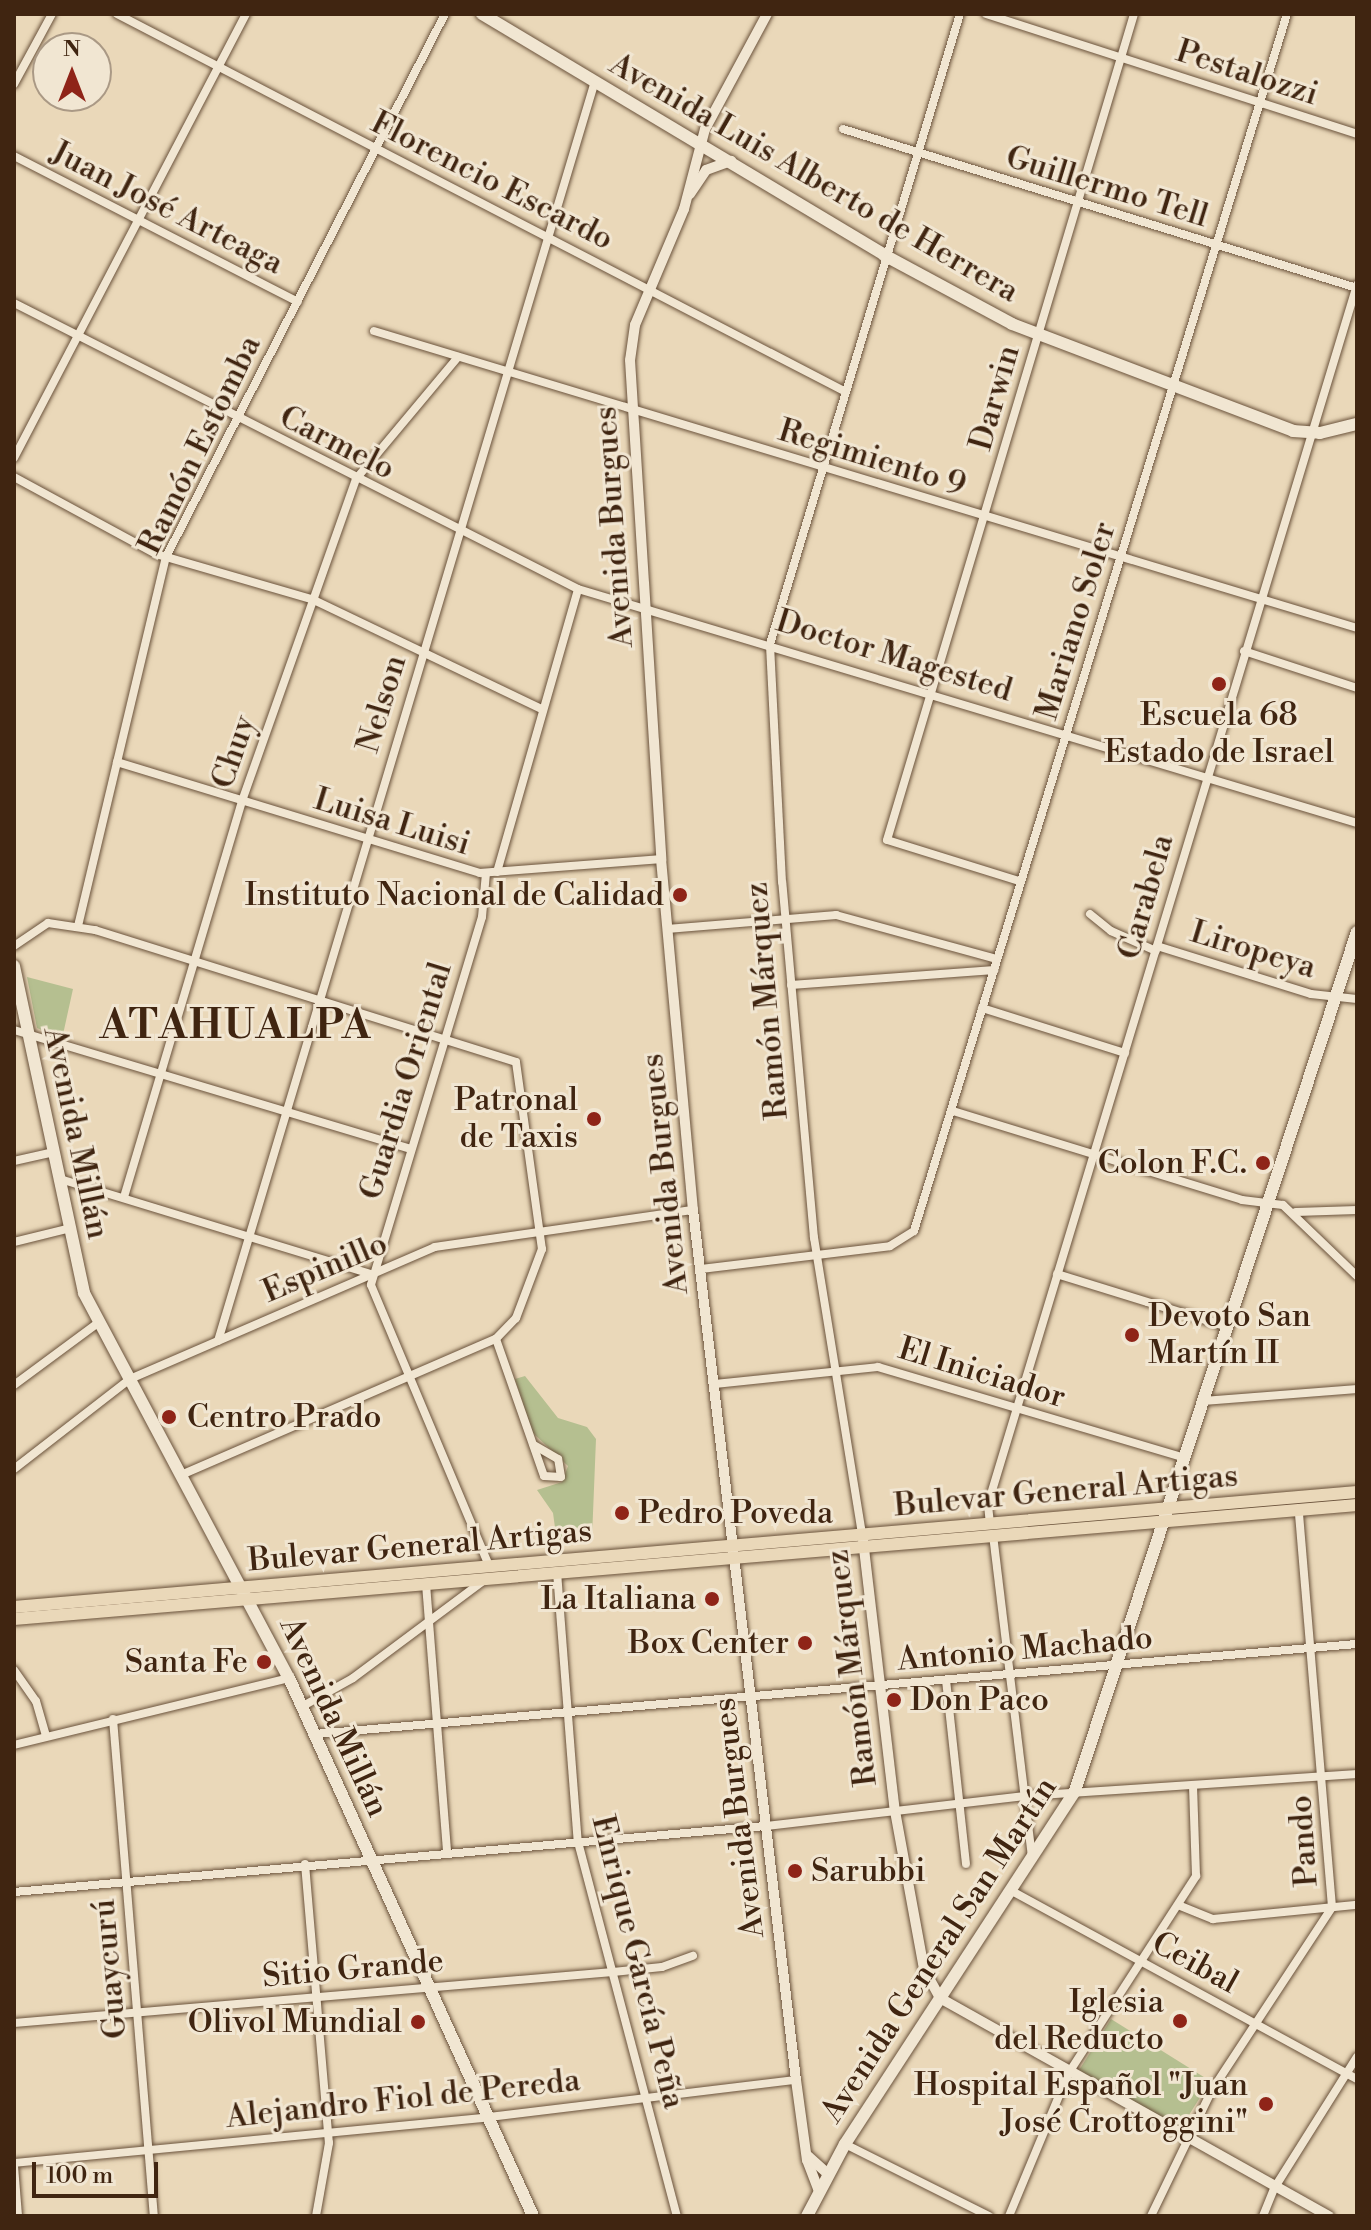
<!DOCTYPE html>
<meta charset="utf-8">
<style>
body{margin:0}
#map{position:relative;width:1371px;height:2230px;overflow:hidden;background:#ead8b9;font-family:"Libre Bodoni",serif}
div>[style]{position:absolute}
.green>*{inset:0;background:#b5bf90;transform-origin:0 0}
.roads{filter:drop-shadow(0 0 2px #6a523b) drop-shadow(0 0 2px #6a523b)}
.minor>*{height:8px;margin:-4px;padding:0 4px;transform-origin:4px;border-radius:4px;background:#f1e6d2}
.tertiary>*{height:10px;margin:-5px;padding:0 5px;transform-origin:5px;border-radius:5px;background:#f1e6d2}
.secondary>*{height:12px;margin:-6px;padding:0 6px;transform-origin:6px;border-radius:6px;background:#f1e6d2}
.primary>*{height:12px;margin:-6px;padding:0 6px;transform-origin:6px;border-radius:6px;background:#ead8b9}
.dots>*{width:22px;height:22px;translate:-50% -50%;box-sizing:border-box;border:4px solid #f1e6d2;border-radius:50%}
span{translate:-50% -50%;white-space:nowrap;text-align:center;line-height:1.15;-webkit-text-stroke:6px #f1e6d2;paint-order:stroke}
.street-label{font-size:32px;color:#402511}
.poi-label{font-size:32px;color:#402511}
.right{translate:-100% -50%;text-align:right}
.left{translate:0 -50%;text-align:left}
.district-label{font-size:40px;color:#402511;font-weight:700;letter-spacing:2px}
.frame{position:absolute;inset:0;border:16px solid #402511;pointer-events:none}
.north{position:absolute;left:32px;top:32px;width:80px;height:80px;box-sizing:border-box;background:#f1e6d2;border:2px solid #aa9985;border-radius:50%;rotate:0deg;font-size:22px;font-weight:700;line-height:32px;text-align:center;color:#402511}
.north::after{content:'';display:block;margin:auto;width:28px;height:36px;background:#8f2418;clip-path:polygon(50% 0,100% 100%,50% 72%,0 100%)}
.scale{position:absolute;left:32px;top:2162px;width:126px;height:36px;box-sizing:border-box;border:4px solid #402511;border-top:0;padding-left:10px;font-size:24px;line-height:28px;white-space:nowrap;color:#402511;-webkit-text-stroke:6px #f1e6d2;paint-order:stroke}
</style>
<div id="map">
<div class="green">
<i style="clip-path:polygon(27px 977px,73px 989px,62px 1039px,37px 1028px)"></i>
<i style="clip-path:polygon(525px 1376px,558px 1418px,587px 1427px,596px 1439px,592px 1538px,557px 1542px,553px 1513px,537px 1490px,562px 1482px,568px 1466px,533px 1433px,515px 1379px)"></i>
<i style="left:1111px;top:2019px;width:117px;height:60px;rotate:32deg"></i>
</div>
<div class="roads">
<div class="minor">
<i style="left:117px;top:14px;width:819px;rotate:27.41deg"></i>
<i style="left:986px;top:14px;width:390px;rotate:17.9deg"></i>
<i style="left:14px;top:84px;width:80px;rotate:-61.5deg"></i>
<i style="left:843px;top:129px;width:538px;rotate:17.19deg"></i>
<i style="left:14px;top:156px;width:319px;rotate:27.2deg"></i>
<i style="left:14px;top:303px;width:632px;rotate:26.89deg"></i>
<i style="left:578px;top:589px;width:813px;rotate:16.72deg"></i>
<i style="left:374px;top:331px;width:1027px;rotate:16.81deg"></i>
<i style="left:14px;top:458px;width:501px;rotate:-62.41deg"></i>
<i style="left:14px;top:477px;width:162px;rotate:28.5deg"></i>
<i style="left:156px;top:554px;width:165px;rotate:16.2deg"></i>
<i style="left:314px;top:600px;width:252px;rotate:25.6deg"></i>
<i style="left:1244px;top:651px;width:119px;rotate:18.1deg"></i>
<i style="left:117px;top:762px;width:380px;rotate:17deg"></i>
<i style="left:480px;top:873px;width:182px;rotate:-4.4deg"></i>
<i style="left:497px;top:872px;width:294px;rotate:-74deg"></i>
<i style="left:486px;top:873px;width:44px;rotate:95.2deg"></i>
<i style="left:482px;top:917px;width:384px;rotate:106.8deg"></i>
<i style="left:371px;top:1285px;width:305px;rotate:67.2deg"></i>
<i style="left:1019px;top:881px;width:138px;rotate:-162.7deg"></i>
<i style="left:887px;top:840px;width:862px;rotate:-73.35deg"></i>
<i style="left:1090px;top:914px;width:27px;rotate:39deg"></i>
<i style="left:1111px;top:931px;width:49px;rotate:24deg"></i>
<i style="left:78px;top:926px;width:379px;rotate:-76.6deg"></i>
<i style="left:166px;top:557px;width:610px;rotate:-62.81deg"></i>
<i style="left:667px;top:929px;width:170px;rotate:-4.7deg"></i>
<i style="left:836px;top:915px;width:167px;rotate:15.3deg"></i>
<i style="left:14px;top:946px;width:41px;rotate:-34.1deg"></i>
<i style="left:48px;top:923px;width:48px;rotate:8.5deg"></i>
<i style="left:95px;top:930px;width:441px;rotate:17.4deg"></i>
<i style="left:516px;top:1062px;width:189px;rotate:82.1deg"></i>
<i style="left:542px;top:1249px;width:74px;rotate:110.6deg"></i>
<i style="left:516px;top:1318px;width:29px;rotate:134deg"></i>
<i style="left:496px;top:1339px;width:145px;rotate:70.7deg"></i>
<i style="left:544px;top:1476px;width:17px;rotate:3deg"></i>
<i style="left:561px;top:1477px;width:18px;rotate:-99deg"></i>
<i style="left:558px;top:1459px;width:28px;rotate:-150deg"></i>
<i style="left:1157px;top:946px;width:161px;rotate:17.3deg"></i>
<i style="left:1311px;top:994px;width:46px;rotate:6.2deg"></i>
<i style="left:791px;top:985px;width:204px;rotate:-4.2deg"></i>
<i style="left:982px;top:1008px;width:150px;rotate:17.5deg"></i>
<i style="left:14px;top:1030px;width:413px;rotate:16.7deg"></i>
<i style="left:953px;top:1111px;width:302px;rotate:17.1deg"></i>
<i style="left:1242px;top:1200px;width:41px;rotate:7deg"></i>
<i style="left:1283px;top:1205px;width:103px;rotate:43.8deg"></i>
<i style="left:14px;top:1161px;width:41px;rotate:-12.7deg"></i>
<i style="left:60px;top:1179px;width:325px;rotate:17deg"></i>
<i style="left:124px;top:1197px;width:413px;rotate:-73.4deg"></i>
<i style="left:242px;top:801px;width:342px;rotate:-70.5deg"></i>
<i style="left:356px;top:479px;width:159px;rotate:-50.1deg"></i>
<i style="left:1296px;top:1212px;width:61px;rotate:-1.9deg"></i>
<i style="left:14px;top:1242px;width:59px;rotate:-13.8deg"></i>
<i style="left:701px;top:1269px;width:190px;rotate:-6.9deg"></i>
<i style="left:890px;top:1246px;width:28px;rotate:-32deg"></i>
<i style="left:914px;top:1231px;width:1273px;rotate:-72.96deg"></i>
<i style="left:1057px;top:1274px;width:179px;rotate:17.2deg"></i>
<i style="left:218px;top:1341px;width:1315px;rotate:-73.34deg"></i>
<i style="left:714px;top:1384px;width:165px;rotate:-5.9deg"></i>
<i style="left:878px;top:1367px;width:320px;rotate:16.5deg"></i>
<i style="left:14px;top:1385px;width:106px;rotate:-36.5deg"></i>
<i style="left:1204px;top:1401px;width:153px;rotate:-4.5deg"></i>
<i style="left:14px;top:1469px;width:147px;rotate:-37.8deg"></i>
<i style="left:130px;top:1379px;width:332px;rotate:-23.4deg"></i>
<i style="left:435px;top:1247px;width:261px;rotate:-8.2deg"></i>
<i style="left:181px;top:1475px;width:343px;rotate:-23.4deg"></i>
<i style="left:990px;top:1524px;width:20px;rotate:-96deg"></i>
<i style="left:988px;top:1504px;width:1274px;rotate:-73.16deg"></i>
<i style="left:862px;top:1534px;width:300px;rotate:-99.2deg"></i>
<i style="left:814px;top:1238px;width:357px;rotate:-95.1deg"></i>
<i style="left:782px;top:882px;width:238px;rotate:-92.9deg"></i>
<i style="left:770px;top:644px;width:658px;rotate:-73.22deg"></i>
<i style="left:993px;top:1535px;width:323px;rotate:83.1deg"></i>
<i style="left:557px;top:1572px;width:271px;rotate:85.6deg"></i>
<i style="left:578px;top:1842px;width:387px;rotate:75.2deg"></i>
<i style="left:426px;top:1584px;width:269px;rotate:85.5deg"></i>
<i style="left:14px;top:1670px;width:38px;rotate:55deg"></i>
<i style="left:36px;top:1701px;width:36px;rotate:74deg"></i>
<i style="left:946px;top:1680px;width:185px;rotate:83.8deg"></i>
<i style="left:303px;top:1706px;width:57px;rotate:-29.2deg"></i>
<i style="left:353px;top:1678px;width:166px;rotate:-36.7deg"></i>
<i style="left:113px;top:1719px;width:499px;rotate:85.3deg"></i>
<i style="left:315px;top:1734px;width:1046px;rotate:-4.94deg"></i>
<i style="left:14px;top:1745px;width:283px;rotate:-13.7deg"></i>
<i style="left:305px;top:1864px;width:280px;rotate:85.1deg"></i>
<i style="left:329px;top:2143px;width:74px;rotate:100.1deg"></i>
<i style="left:1010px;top:1890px;width:395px;rotate:28.6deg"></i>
<i style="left:14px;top:1892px;width:755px;rotate:-5.02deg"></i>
<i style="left:766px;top:1826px;width:261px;rotate:-6.6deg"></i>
<i style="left:1025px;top:1796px;width:333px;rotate:-3.8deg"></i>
<i style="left:1178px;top:1905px;width:38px;rotate:22deg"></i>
<i style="left:1213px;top:1919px;width:145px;rotate:-5.6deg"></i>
<i style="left:14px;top:2023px;width:601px;rotate:-4.87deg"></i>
<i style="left:613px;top:1972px;width:49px;rotate:-5.8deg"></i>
<i style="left:662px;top:1967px;width:33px;rotate:-20deg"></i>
<i style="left:845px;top:2144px;width:161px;rotate:26.6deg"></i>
<i style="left:14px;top:2163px;width:477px;rotate:-5.5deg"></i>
<i style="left:489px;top:2117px;width:309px;rotate:-6.9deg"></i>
<i style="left:14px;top:2166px;width:50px;rotate:85.4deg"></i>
<i style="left:1009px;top:2216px;width:154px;rotate:-67.4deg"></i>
<i style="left:1068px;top:2074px;width:236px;rotate:-57.1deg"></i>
<i style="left:1196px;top:1876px;width:90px;rotate:-91.9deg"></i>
<i style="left:1151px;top:2216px;width:140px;rotate:-64.2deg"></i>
<i style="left:1212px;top:2090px;width:219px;rotate:-56.7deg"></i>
<i style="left:1332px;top:1907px;width:398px;rotate:-94.8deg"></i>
<i style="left:1263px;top:2216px;width:31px;rotate:-68deg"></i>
<i style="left:1275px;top:2187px;width:154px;rotate:-57.8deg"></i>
</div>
<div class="tertiary">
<i style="left:767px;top:14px;width:131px;rotate:118.3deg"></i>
<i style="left:705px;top:129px;width:83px;rotate:104.7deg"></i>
<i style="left:684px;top:209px;width:126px;rotate:112.9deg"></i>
<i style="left:635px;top:325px;width:35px;rotate:98deg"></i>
<i style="left:630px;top:360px;width:500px;rotate:86.4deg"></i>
<i style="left:661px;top:859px;width:352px;rotate:84.8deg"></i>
<i style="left:693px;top:1210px;width:876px;rotate:83.25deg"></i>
<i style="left:796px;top:2080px;width:81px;rotate:82.2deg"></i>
<i style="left:807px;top:2160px;width:31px;rotate:69deg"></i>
<i style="left:690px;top:194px;width:29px;rotate:-56deg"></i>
<i style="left:706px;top:170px;width:27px;rotate:-20deg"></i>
<i style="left:863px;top:1540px;width:273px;rotate:83.3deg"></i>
<i style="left:895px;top:1811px;width:161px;rotate:79.6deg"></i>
<i style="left:924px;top:1969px;width:33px;rotate:61deg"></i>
<i style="left:940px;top:1998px;width:446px;rotate:29.3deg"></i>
<i style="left:808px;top:2156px;width:25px;rotate:42deg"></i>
</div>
<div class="secondary">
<i style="left:482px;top:14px;width:469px;rotate:30.9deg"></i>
<i style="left:884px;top:255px;width:145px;rotate:28.3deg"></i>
<i style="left:1012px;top:324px;width:301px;rotate:20.8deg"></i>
<i style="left:1293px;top:431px;width:27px;rotate:4deg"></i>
<i style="left:1320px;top:433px;width:38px;rotate:-14deg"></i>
<i style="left:14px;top:966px;width:334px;rotate:77.9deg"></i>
<i style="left:84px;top:1293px;width:436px;rotate:62deg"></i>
<i style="left:289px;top:1678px;width:591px;rotate:65.6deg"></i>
<i style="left:807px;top:2216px;width:81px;rotate:-62.2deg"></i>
<i style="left:845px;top:2144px;width:421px;rotate:-56.9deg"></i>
<i style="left:1075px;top:1791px;width:904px;rotate:-71.83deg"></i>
</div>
<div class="primary">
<i style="left:14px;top:1607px;width:1348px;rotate:-4.89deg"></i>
<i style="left:14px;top:1619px;width:1348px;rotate:-4.85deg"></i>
</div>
</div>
<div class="dots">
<i style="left:1219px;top:684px;background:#8f2418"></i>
<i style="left:680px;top:895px;background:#8f2418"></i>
<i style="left:594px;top:1119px;background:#8f2418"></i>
<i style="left:1263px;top:1163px;background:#8f2418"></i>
<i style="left:1132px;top:1335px;background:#8f2418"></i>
<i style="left:169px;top:1417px;background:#8f2418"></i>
<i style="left:622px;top:1513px;background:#8f2418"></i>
<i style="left:712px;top:1599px;background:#8f2418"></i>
<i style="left:805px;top:1643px;background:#8f2418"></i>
<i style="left:264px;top:1662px;background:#8f2418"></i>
<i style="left:894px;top:1700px;background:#8f2418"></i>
<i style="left:795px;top:1871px;background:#8f2418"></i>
<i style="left:1180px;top:2021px;background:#8f2418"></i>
<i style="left:418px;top:2022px;background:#8f2418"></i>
<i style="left:1266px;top:2104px;background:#8f2418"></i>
</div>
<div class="street-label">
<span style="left:1247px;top:73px;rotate:18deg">Pestalozzi</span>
<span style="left:814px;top:178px;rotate:30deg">Avenida Luis Alberto de Herrera</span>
<span style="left:492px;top:181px;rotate:27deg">Florencio Escardo</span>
<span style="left:1107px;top:187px;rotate:17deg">Guillermo Tell</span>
<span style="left:167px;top:208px;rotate:27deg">Juan José Arteaga</span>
<span style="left:995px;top:398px;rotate:-74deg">Darwin</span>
<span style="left:337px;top:443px;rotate:27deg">Carmelo</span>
<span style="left:200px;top:445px;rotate:-64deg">Ramón Estomba</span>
<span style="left:872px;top:458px;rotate:17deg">Regimiento 9</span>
<span style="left:614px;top:527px;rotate:-94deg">Avenida Burgues</span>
<span style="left:1076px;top:621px;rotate:-73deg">Mariano Soler</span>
<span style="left:894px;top:656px;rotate:17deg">Doctor Magested</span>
<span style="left:382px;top:704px;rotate:-73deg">Nelson</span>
<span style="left:234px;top:752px;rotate:-71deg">Chuy</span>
<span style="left:392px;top:822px;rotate:17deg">Luisa Luisi</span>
<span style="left:1146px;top:897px;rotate:-74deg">Carabela</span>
<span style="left:1253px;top:950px;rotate:17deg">Liropeya</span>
<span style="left:767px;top:1001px;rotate:-95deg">Ramón Márquez</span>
<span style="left:406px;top:1081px;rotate:-73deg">Guardia Oriental</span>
<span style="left:76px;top:1133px;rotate:78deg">Avenida Millán</span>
<span style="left:665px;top:1174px;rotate:-96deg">Avenida Burgues</span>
<span style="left:325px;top:1268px;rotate:-23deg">Espinillo</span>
<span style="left:982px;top:1373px;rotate:17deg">El Iniciador</span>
<span style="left:1066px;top:1491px;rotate:-5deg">Bulevar General Artigas</span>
<span style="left:420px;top:1546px;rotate:-5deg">Bulevar General Artigas</span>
<span style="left:1025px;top:1649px;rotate:-5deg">Antonio Machado</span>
<span style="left:852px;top:1668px;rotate:-97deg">Ramón Márquez</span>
<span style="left:334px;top:1717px;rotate:65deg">Avenida Millán</span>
<span style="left:739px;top:1818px;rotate:-97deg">Avenida Burgues</span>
<span style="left:1304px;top:1841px;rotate:-94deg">Pando</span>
<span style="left:939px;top:1950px;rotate:-57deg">Avenida General San Martín</span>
<span style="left:638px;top:1962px;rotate:76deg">Enrique García Peña</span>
<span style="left:1195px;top:1963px;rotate:29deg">Ceibal</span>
<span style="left:110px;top:1969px;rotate:-95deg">Guaycurú</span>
<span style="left:353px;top:1969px;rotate:-5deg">Sitio Grande</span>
<span style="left:403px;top:2099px;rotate:-6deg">Alejandro Fiol de Pereda</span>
</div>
<div class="poi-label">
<span style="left:1219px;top:734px">Escuela 68<br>Estado de Israel</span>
<span class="right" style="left:664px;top:895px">Instituto Nacional de Calidad</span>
<span class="right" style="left:578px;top:1119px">Patronal<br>de Taxis</span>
<span class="right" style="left:1247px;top:1163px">Colon F.C.</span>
<span class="left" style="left:1148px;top:1335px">Devoto San<br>Martín II</span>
<span class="left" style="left:187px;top:1417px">Centro Prado</span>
<span class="left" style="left:638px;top:1513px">Pedro Poveda</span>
<span class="right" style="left:696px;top:1599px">La Italiana</span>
<span class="right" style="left:789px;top:1643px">Box Center</span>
<span class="right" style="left:248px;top:1662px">Santa Fe</span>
<span class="left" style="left:910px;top:1700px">Don Paco</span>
<span class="left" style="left:811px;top:1871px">Sarubbi</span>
<span class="right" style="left:1164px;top:2021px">Iglesia<br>del Reducto</span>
<span class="right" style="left:402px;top:2022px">Olivol Mundial</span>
<span class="right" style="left:1248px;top:2104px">Hospital Español "Juan<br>José Crottoggini"</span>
</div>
<div class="district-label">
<span style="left:236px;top:1026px">ATAHUALPA</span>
</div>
<div class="frame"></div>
<div class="north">N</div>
<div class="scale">100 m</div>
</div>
